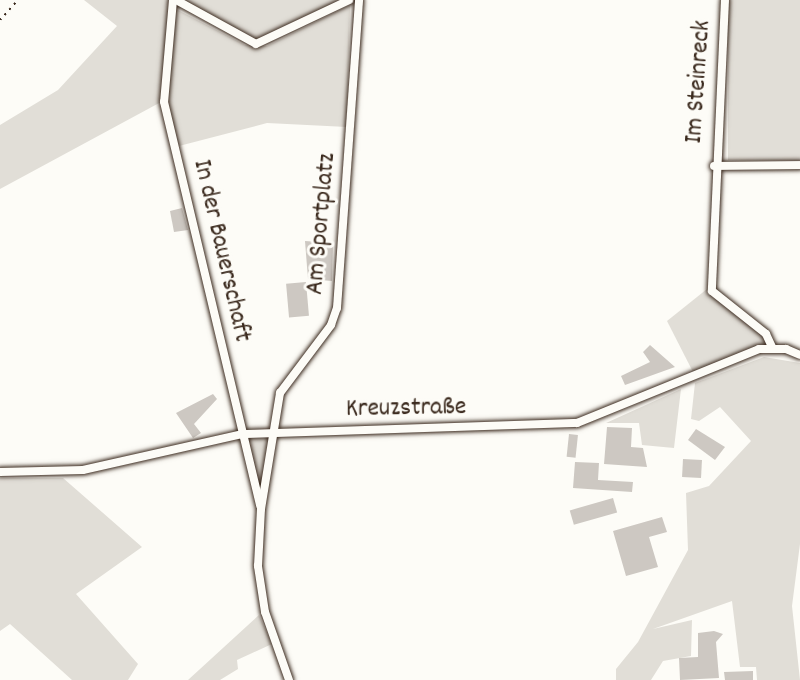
<!DOCTYPE html>
<meta charset="utf-8">
<style>
body{margin:0}
#map{position:relative;width:800px;height:680px;overflow:hidden;background:#fdfcf7;font-family:Dekko,sans-serif}
div>[style]{position:absolute}
.green>*{inset:0;background:#e1ded7;transform-origin:0 0}
.building>*{inset:0;background:#cdc8c2;transform-origin:0 0}
.path>*{height:2px;margin-top:-1px;transform-origin:0;background:repeating-linear-gradient(90deg,#3b2a1e 0 2px,transparent 0 7px)}
.roads{filter:drop-shadow(0 0 2px #3b2a1e) drop-shadow(0 0 2px #3b2a1e)}
.street>*{height:8px;margin:-4px;padding:0 4px;transform-origin:4px;border-radius:4px;background:#fdfcf7}
span{translate:-50% -50%;white-space:nowrap;text-align:center;line-height:1.15;-webkit-text-stroke:6px #fdfcf7;paint-order:stroke}
.street-label{font-size:26px;color:#3b2a1e}
</style>
<div id="map">
<div class="green">
<i style="clip-path:polygon(84px 0,170px 0,161px 102px,0 189px,0 125px,58px 90px,117px 26px)"></i>
<i style="clip-path:polygon(181px 0,343px 0,266px 38px,247px 39px)"></i>
<i style="left:728px;top:0;width:72px;height:160px"></i>
<i style="clip-path:polygon(350px 5px,347px 127px,267px 123px,179px 146px,167px 103px,176px 9px,245px 45px,267px 46px)"></i>
<i style="clip-path:polygon(707px 289px,765px 337px,765px 343px,693px 372px,667px 321px)"></i>
<i style="clip-path:polygon(764px 357px,800px 363px,800px 544px,792px 606px,800px 680px,757px 680px,756px 667px,740px 667px,732px 601px,653px 629px,692px 620px,691px 656px,663px 661px,651px 680px,616px 680px,616px 669px,638px 642px,688px 550px,686px 493px,709px 486px,751px 441px,720px 407px,699px 421px,691px 419px,695px 383px)"></i>
<i style="clip-path:polygon(681px 389px,674px 448px,642px 445px,639px 423px,606px 423px)"></i>
<i style="clip-path:polygon(268px 438px,261px 490px,258px 490px,248px 439px)"></i>
<i style="clip-path:polygon(0 478px,63px 478px,142px 547px,76px 594px,138px 664px,128px 680px,72px 680px,10px 624px,0 631px)"></i>
<i style="clip-path:polygon(259px 615px,272px 644px,237px 660px,238px 669px,220px 680px,188px 680px)"></i>
</div>
<div class="building">
<i style="clip-path:polygon(182px 208px,188px 230px,174px 232px,170px 211px)"></i>
<i style="clip-path:polygon(305px 241px,333px 243px,332px 281px,308px 279px)"></i>
<i style="left:306px;top:282px;width:34px;height:20px;rotate:85deg"></i>
<i style="clip-path:polygon(650px 345px,675px 367px,625px 385px,621px 376px,650px 362px,643px 352px)"></i>
<i style="clip-path:polygon(213px 394px,217px 399px,194px 424px,201px 433px,193px 438px,176px 413px)"></i>
<i style="clip-path:polygon(607px 427px,632px 428px,631px 447px,643px 448px,647px 467px,604px 464px)"></i>
<i style="clip-path:polygon(696px 429px,725px 447px,715px 460px,688px 440px)"></i>
<i style="left:569px;top:434px;width:9px;height:23px;rotate:6deg"></i>
<i style="left:683px;top:459px;width:19px;height:18px;rotate:3deg"></i>
<i style="clip-path:polygon(575px 462px,599px 463px,598px 480px,633px 482px,632px 492px,573px 488px)"></i>
<i style="left:613px;top:498px;width:15px;height:45px;rotate:74deg"></i>
<i style="clip-path:polygon(662px 517px,667px 532px,649px 537px,658px 567px,626px 576px,613px 531px)"></i>
<i style="clip-path:polygon(714px 631px,723px 634px,716px 642px,719px 678px,680px 680px,679px 658px,698px 657px,698px 633px)"></i>
<i style="clip-path:polygon(753px 671px,753px 680px,725px 680px,724px 672px)"></i>
</div>
<div class="path">
<i style="left:0;top:20px;width:27px;rotate:-48deg"></i>
</div>
<div class="roads">
<div class="street">
<i style="left:173px;top:0;width:102px;rotate:95deg"></i>
<i style="left:164px;top:102px;width:415px;rotate:76.6deg"></i>
<i style="left:176px;top:0;width:91px;rotate:28.8deg"></i>
<i style="left:256px;top:44px;width:103px;rotate:-25.3deg"></i>
<i style="left:725px;top:0;width:291px;rotate:92.6deg"></i>
<i style="left:712px;top:291px;width:69px;rotate:38.5deg"></i>
<i style="left:766px;top:334px;width:14px;rotate:65deg"></i>
<i style="left:714px;top:166px;width:86px;rotate:-0.7deg"></i>
<i style="left:0;top:472px;width:83px;rotate:-1.4deg"></i>
<i style="left:83px;top:470px;width:164px;rotate:-12.7deg"></i>
<i style="left:243px;top:434px;width:334px;rotate:-1.9deg"></i>
<i style="left:577px;top:423px;width:196px;rotate:-22.1deg"></i>
<i style="left:759px;top:349px;width:27px"></i>
<i style="left:786px;top:349px;width:15px;rotate:23deg"></i>
<i style="left:289px;top:680px;width:72px;rotate:-109.4deg"></i>
<i style="left:265px;top:612px;width:47px;rotate:-98.7deg"></i>
<i style="left:258px;top:566px;width:57px;rotate:-87deg"></i>
<i style="left:261px;top:509px;width:118px;rotate:-80.7deg"></i>
<i style="left:280px;top:393px;width:85px;rotate:-53.1deg"></i>
<i style="left:331px;top:325px;width:18px;rotate:-71deg"></i>
<i style="left:337px;top:308px;width:309px;rotate:-85.9deg"></i>
</div>
</div>
<div class="street-label">
<span style="left:699px;top:82px;rotate:-86deg">Im Steinreck</span>
<span style="left:322px;top:224px;rotate:-85deg">Am Sportplatz</span>
<span style="left:221px;top:251px;rotate:77deg">In der Bauerschaft</span>
<span style="left:406px;top:409px;rotate:-1deg">Kreuzstraße</span>
</div>
</div>
